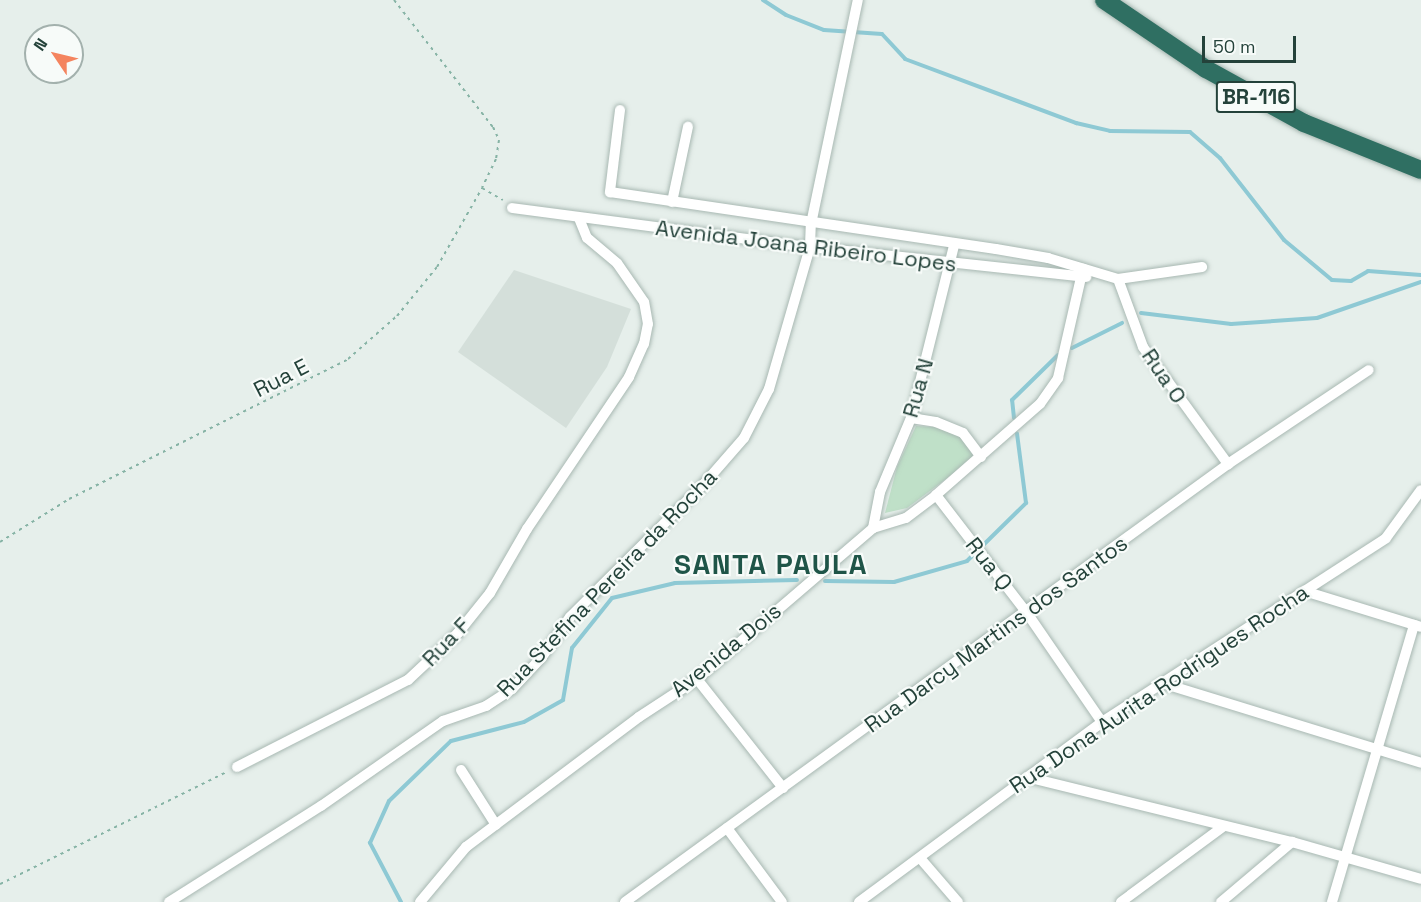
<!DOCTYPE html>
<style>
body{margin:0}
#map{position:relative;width:1421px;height:902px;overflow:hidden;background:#e6efeb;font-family:"Space Grotesk",sans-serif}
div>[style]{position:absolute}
.built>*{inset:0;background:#d4dfda}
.green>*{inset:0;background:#bfe0c8}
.stream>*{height:4px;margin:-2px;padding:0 2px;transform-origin:2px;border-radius:2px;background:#8ec9d4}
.path>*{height:2px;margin-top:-1px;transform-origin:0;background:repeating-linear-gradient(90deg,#86b3a5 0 3px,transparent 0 7.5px)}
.roads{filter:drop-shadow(0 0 2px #a8b8b2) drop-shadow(0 0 2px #a8b8b2)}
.street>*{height:10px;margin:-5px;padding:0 5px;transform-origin:5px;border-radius:5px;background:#fff}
.highway>*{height:18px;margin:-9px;padding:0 9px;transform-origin:9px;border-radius:9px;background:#2f6f62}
span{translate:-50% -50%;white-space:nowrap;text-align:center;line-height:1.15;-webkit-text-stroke:4.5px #f7fbf9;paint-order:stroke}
.shield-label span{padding:2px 4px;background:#f7fbf9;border:2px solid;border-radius:4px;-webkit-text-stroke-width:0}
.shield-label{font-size:21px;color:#24423a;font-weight:700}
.street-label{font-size:22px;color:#24423a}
.district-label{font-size:28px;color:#1f5548;font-weight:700;letter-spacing:1.5px}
.north{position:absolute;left:24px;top:24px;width:60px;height:60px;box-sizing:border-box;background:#f7fbf9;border:2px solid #a3b1ad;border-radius:50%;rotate:305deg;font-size:16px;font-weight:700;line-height:24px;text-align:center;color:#24423a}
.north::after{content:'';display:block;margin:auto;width:21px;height:27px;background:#f4845f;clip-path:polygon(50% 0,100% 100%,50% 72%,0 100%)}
.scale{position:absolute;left:1202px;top:36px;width:94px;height:27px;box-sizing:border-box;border:3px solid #24423a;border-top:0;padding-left:8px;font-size:18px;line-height:21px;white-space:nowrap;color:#24423a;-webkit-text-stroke:4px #f7fbf9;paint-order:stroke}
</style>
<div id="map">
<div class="built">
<i style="clip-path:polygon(514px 270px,631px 309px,607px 367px,566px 428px,458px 352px)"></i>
</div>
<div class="green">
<i style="clip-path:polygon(916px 426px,934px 427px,964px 438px,974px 458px,907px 508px,885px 513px,897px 467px)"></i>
</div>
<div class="stream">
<i style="left:763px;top:0;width:27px;rotate:33deg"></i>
<i style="left:786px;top:15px;width:41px;rotate:21.5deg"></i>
<i style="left:824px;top:30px;width:58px;rotate:3.9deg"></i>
<i style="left:882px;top:34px;width:34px;rotate:47deg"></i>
<i style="left:905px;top:59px;width:183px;rotate:20.5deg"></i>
<i style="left:1076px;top:123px;width:35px;rotate:13deg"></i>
<i style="left:1110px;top:131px;width:80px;rotate:0.7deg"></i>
<i style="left:1190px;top:132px;width:40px;rotate:41deg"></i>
<i style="left:1220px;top:158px;width:104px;rotate:52deg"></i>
<i style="left:1284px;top:240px;width:62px;rotate:39.8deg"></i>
<i style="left:1332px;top:280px;width:19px;rotate:3deg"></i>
<i style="left:1351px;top:281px;width:20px;rotate:-30deg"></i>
<i style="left:1368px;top:271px;width:53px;rotate:4.3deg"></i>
<i style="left:1141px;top:313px;width:91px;rotate:7deg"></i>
<i style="left:1231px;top:324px;width:86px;rotate:-4deg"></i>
<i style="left:1317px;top:318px;width:110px;rotate:-19.1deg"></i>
<i style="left:1072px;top:348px;width:56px;rotate:-26.6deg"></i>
<i style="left:1014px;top:418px;width:18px;rotate:-96deg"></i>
<i style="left:1012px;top:400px;width:64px;rotate:-44.4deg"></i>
<i style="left:825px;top:581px;width:69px;rotate:0.8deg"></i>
<i style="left:894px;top:582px;width:76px;rotate:-16deg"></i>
<i style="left:967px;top:561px;width:83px;rotate:-44.5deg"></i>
<i style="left:1026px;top:503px;width:70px;rotate:-97.4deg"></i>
<i style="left:401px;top:902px;width:67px;rotate:-117.7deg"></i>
<i style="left:370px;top:843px;width:46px;rotate:-65.7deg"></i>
<i style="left:389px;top:801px;width:86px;rotate:-44.1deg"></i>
<i style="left:451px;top:741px;width:75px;rotate:-14.6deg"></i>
<i style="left:524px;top:722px;width:45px;rotate:-29.4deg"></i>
<i style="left:563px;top:700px;width:53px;rotate:-80.2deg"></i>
<i style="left:572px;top:648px;width:64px;rotate:-51.3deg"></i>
<i style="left:612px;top:598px;width:65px;rotate:-13.4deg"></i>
<i style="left:675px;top:583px;width:122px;rotate:-1.4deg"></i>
</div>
<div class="path">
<i style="left:394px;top:0;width:161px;rotate:52.1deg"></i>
<i style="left:493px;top:127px;width:14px;rotate:65deg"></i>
<i style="left:499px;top:140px;width:19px;rotate:99deg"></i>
<i style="left:496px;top:159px;width:32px;rotate:116deg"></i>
<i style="left:0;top:542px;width:81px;rotate:-31.9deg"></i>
<i style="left:69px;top:499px;width:312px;rotate:-26.6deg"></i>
<i style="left:348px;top:359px;width:65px;rotate:-41.3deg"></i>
<i style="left:397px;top:316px;width:63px;rotate:-50.8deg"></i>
<i style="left:437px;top:267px;width:91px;rotate:-60.3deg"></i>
<i style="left:482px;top:188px;width:24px;rotate:30deg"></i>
<i style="left:0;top:884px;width:253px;rotate:-26.3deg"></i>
</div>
<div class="roads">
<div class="street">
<i style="left:620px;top:110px;width:83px;rotate:97deg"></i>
<i style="left:610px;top:192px;width:390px;rotate:8.4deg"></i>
<i style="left:996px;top:249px;width:53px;rotate:9.8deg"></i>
<i style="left:1048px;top:258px;width:73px;rotate:16.7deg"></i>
<i style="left:1118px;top:279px;width:85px;rotate:-8.1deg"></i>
<i style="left:672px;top:202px;width:77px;rotate:-78deg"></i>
<i style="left:512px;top:208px;width:301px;rotate:7.5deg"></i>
<i style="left:810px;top:247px;width:278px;rotate:6.2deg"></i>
<i style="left:1118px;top:279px;width:72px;rotate:69.8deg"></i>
<i style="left:1143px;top:347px;width:145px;rotate:54deg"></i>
<i style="left:911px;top:418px;width:25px;rotate:9deg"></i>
<i style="left:936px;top:422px;width:29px;rotate:22deg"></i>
<i style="left:963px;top:433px;width:30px;rotate:53deg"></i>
<i style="left:936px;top:495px;width:149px;rotate:52.4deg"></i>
<i style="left:1027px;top:613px;width:132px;rotate:55.5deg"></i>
<i style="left:873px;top:528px;width:37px;rotate:-79deg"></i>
<i style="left:880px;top:492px;width:80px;rotate:-67.3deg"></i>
<i style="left:911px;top:418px;width:178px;rotate:-76deg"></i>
<i style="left:1304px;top:591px;width:122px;rotate:17.1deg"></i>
<i style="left:697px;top:679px;width:139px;rotate:51.7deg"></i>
<i style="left:1165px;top:684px;width:268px;rotate:17.1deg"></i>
<i style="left:237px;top:767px;width:192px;rotate:-27deg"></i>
<i style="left:408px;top:680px;width:69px;rotate:-43.2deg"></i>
<i style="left:458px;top:633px;width:51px;rotate:-51.3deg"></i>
<i style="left:490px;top:593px;width:74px;rotate:-60deg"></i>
<i style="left:527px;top:529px;width:183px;rotate:-56.1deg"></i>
<i style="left:629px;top:377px;width:36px;rotate:-66deg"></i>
<i style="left:644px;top:344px;width:20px;rotate:-79deg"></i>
<i style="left:648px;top:324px;width:22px;rotate:-100deg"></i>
<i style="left:644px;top:302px;width:47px;rotate:-124.7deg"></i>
<i style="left:617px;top:263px;width:39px;rotate:-140deg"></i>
<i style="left:587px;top:238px;width:22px;rotate:-112deg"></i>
<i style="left:461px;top:770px;width:65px;rotate:57.5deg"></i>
<i style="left:1027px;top:777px;width:273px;rotate:13.8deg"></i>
<i style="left:1292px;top:842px;width:134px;rotate:16deg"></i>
<i style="left:727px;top:828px;width:92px;rotate:53.4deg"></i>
<i style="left:920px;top:858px;width:58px;rotate:49.2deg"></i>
<i style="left:169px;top:902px;width:180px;rotate:-32.3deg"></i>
<i style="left:321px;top:806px;width:149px;rotate:-34.9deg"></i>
<i style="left:443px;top:721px;width:46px;rotate:-19.2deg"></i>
<i style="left:486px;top:706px;width:31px;rotate:-33deg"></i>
<i style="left:512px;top:689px;width:44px;rotate:-46.8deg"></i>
<i style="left:542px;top:657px;width:49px;rotate:-55deg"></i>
<i style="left:570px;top:617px;width:187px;rotate:-44.8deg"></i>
<i style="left:703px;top:485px;width:62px;rotate:-48.9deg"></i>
<i style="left:744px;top:438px;width:55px;rotate:-63deg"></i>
<i style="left:769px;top:389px;width:148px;rotate:-73.9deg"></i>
<i style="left:810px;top:247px;width:23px;rotate:-88deg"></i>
<i style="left:811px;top:224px;width:229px;rotate:-78.2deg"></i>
<i style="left:420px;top:902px;width:72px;rotate:-50.1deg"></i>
<i style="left:466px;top:847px;width:216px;rotate:-36.9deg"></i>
<i style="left:639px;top:717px;width:69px;rotate:-33.2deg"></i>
<i style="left:697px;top:679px;width:232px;rotate:-40.6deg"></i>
<i style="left:873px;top:528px;width:34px;rotate:-17deg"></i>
<i style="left:906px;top:518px;width:38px;rotate:-37deg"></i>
<i style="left:936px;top:495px;width:138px;rotate:-41.2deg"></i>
<i style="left:1040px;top:404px;width:32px;rotate:-55deg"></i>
<i style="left:1058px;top:378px;width:112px;rotate:-77.1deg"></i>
<i style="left:625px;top:902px;width:745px;rotate:-35.99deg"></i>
<i style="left:1228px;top:464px;width:169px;rotate:-33.7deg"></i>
<i style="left:859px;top:902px;width:302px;rotate:-36.5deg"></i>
<i style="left:1102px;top:722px;width:338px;rotate:-32.9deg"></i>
<i style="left:1386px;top:538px;width:59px;rotate:-53.9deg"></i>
<i style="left:1121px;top:902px;width:128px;rotate:-36.4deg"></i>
<i style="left:1221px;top:902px;width:93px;rotate:-40.2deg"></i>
<i style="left:1332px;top:902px;width:289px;rotate:-73.5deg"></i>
</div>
<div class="highway">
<i style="left:1104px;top:0;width:123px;rotate:34.1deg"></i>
<i style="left:1206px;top:69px;width:112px;rotate:28.9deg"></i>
<i style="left:1304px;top:123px;width:126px;rotate:21.9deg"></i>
</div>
</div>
<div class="shield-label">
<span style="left:1256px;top:97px">BR-116</span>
</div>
<div class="street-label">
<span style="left:806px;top:246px;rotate:7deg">Avenida Joana Ribeiro Lopes</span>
<span style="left:1164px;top:376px;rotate:56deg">Rua O</span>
<span style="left:281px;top:378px;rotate:-27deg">Rua E</span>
<span style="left:918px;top:388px;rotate:-74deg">Rua N</span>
<span style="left:989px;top:564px;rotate:52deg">Rua Q</span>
<span style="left:607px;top:583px;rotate:-46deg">Rua Stefina Pereira da Rocha</span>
<span style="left:996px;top:634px;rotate:-36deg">Rua Darcy Martins dos Santos</span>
<span style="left:446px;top:642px;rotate:-46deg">Rua F</span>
<span style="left:726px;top:650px;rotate:-39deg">Avenida Dois</span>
<span style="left:1159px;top:689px;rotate:-34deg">Rua Dona Aurita Rodrigues Rocha</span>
</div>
<div class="district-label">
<span style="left:771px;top:564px">SANTA PAULA</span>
</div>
<div class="north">N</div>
<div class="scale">50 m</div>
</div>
